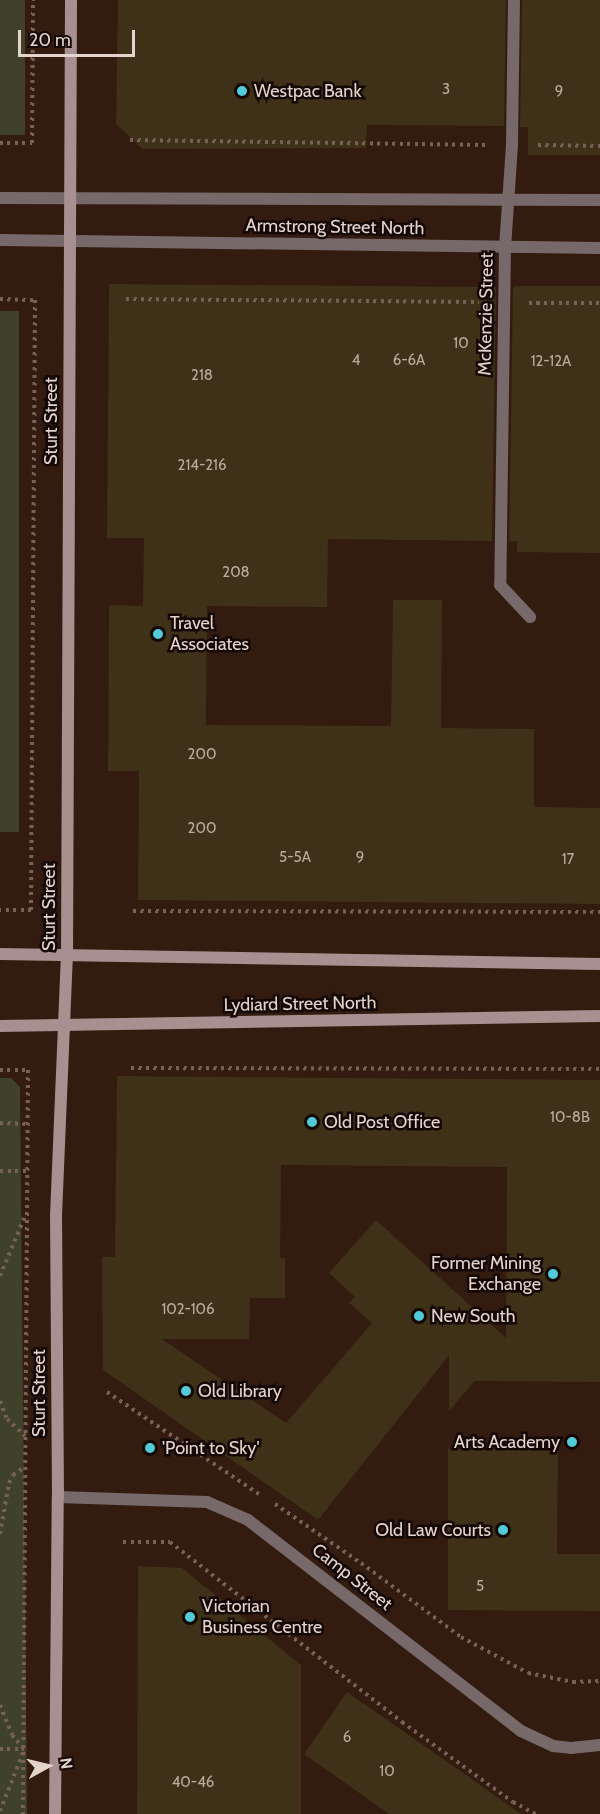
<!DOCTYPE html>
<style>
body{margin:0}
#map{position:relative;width:600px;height:1814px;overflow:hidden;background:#331b0f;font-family:Cabin,sans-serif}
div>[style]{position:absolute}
.green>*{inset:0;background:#40412a;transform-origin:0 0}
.building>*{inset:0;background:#3f3018}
.path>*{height:4px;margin-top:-2px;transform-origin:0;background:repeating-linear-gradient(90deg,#766156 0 3px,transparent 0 7.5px)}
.lane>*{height:12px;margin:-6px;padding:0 6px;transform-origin:6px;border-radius:6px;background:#776869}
.street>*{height:12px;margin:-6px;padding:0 6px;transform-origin:6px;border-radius:6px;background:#776869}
.secondary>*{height:12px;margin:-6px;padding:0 6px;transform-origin:6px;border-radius:6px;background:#a89091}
.dots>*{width:16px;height:16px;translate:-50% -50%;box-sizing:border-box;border:3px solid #130805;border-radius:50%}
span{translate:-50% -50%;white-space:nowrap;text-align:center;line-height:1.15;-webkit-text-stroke:5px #130805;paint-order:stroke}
.number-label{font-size:15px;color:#bbaa9e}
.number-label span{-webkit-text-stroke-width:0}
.poi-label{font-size:18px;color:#e4d3cb}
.left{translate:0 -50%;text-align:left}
.right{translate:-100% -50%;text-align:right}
.street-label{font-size:18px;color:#e4d3cb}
.north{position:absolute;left:18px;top:1736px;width:60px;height:60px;-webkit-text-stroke:4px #130805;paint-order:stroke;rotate:82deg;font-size:16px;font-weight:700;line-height:24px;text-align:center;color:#e4d3cb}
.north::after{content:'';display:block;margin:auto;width:21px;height:27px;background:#e4d3cb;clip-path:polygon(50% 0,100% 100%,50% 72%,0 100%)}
.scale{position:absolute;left:18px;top:30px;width:117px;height:27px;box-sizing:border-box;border:3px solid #e4d3cb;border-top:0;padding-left:8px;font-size:18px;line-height:21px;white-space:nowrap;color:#e4d3cb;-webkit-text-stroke:4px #130805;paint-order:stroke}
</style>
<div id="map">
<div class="green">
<i style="left:0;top:0;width:25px;height:135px"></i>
<i style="left:0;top:311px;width:19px;height:521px"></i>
<i style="clip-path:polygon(0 1078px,11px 1078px,20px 1087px,27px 1814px,0 1814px)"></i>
</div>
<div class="building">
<i style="clip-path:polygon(118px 0,506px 0,504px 126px,367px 125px,366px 148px,143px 149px,116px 124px)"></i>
<i style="clip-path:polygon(522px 0,600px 0,600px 155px,528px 155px,528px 127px,520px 127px)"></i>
<i style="clip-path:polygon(109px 284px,496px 287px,492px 541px,328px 539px,327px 607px,207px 606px,206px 725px,391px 726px,393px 600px,442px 600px,441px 728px,534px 729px,534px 807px,600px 808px,600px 904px,138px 900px,139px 771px,108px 771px,109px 605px,143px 606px,144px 538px,107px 538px)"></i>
<i style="clip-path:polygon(517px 286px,600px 286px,600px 553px,517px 552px,517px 541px,509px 541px,513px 287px)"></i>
<i style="clip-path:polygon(evenodd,117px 1076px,600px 1080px,600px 1382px,475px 1381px,449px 1411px,449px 1355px,318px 1520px,103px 1370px,102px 1257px,115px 1257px,117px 1076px,281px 1165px,507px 1167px,506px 1338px,376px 1220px,329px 1273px,355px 1297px,349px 1303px,372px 1323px,286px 1423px,162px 1339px,249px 1339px,250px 1298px,285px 1298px,285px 1258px,280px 1258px,281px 1165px)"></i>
<i style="clip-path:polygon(448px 1449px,558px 1450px,557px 1554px,600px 1554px,600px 1611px,448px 1610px)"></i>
<i style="clip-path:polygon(138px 1566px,182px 1568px,301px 1665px,301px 1814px,137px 1814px)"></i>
<i style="clip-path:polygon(347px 1692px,459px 1770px,521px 1814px,389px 1814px,304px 1754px)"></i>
</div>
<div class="path">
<i style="left:130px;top:140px;width:356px;rotate:0.8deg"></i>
<i style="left:0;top:143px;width:32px"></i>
<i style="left:32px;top:143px;width:143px;rotate:-89.6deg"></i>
<i style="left:538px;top:145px;width:62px;rotate:0.9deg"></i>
<i style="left:0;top:299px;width:35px;rotate:2deg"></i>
<i style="left:35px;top:300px;width:610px;rotate:90.38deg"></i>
<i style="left:31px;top:910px;width:31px;rotate:180deg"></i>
<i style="left:126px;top:299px;width:353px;rotate:0.5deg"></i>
<i style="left:529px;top:303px;width:71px"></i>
<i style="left:133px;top:911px;width:467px;rotate:0.1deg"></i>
<i style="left:131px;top:1068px;width:469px;rotate:0.1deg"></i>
<i style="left:0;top:1070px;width:28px"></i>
<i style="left:28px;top:1070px;width:744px;rotate:90.39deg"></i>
<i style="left:0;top:1123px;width:28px;rotate:2deg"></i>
<i style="left:0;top:1171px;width:27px"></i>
<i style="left:0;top:1276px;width:65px;rotate:-67.4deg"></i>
<i style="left:107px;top:1392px;width:183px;rotate:33.9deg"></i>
<i style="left:0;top:1401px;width:19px;rotate:69deg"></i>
<i style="left:7px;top:1419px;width:25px;rotate:43deg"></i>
<i style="left:275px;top:1504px;width:104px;rotate:34.5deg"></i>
<i style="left:361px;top:1563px;width:124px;rotate:36.5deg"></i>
<i style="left:461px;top:1637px;width:76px;rotate:28.2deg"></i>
<i style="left:528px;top:1673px;width:46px;rotate:11.3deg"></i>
<i style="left:573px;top:1682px;width:27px;rotate:-2deg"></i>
<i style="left:0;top:1534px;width:52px;rotate:-80deg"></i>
<i style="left:9px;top:1483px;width:9px;rotate:-63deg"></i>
<i style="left:13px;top:1475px;width:14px;rotate:-34deg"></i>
<i style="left:123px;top:1542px;width:47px"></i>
<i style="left:170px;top:1542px;width:294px;rotate:37.8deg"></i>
<i style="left:402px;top:1722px;width:137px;rotate:35.8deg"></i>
<i style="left:513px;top:1802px;width:26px;rotate:28deg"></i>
<i style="left:0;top:1705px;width:32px;rotate:68deg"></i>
<i style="left:12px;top:1735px;width:18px;rotate:49deg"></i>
<i style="left:0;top:1749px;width:24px"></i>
<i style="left:0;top:1811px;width:62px;rotate:-68.4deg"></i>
</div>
<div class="lane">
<i style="left:514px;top:0;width:145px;rotate:90.8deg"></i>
<i style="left:512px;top:145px;width:102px;rotate:93.9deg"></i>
<i style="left:505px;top:247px;width:338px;rotate:90.8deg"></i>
<i style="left:500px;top:585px;width:44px;rotate:46.8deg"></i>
</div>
<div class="street">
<i style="left:0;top:198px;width:600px;rotate:0.19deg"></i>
<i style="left:0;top:240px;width:600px;rotate:0.76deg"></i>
<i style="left:58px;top:1497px;width:149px;rotate:1.9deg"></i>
<i style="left:207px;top:1502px;width:45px;rotate:23.7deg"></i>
<i style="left:248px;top:1520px;width:345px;rotate:37.7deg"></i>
<i style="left:521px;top:1731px;width:35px;rotate:25deg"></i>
<i style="left:553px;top:1746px;width:18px;rotate:6deg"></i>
<i style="left:571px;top:1748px;width:29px;rotate:-6deg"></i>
</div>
<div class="secondary">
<i style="left:0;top:954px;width:600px;rotate:0.95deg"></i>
<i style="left:0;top:1026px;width:600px;rotate:-0.95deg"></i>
<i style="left:55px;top:1814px;width:317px;rotate:-89.5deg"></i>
<i style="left:58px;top:1497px;width:281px;rotate:-90.4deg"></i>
<i style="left:56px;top:1216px;width:261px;rotate:-87.6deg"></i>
<i style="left:67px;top:955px;width:955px;rotate:-89.76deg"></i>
</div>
<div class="dots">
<i style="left:242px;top:91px;background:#52cbd9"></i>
<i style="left:158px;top:634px;background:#52cbd9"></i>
<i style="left:312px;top:1122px;background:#52cbd9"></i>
<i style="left:553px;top:1274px;background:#52cbd9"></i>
<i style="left:419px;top:1316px;background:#52cbd9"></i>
<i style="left:186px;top:1391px;background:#52cbd9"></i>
<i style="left:572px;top:1442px;background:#52cbd9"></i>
<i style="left:150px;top:1448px;background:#52cbd9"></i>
<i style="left:503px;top:1530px;background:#52cbd9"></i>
<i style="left:190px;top:1617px;background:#52cbd9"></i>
</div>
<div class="number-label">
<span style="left:446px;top:90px">3</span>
<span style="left:559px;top:92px">9</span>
<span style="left:461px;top:344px">10</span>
<span style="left:356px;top:361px">4</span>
<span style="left:409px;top:361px">6-6A</span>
<span style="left:551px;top:362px">12-12A</span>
<span style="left:202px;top:376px">218</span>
<span style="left:202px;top:466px">214-216</span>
<span style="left:236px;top:573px">208</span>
<span style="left:202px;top:755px">200</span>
<span style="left:202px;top:829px">200</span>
<span style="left:295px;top:858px">5-5A</span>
<span style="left:360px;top:858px">9</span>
<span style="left:568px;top:860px">17</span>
<span style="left:570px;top:1118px">10-8B</span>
<span style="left:188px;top:1310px">102-106</span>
<span style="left:480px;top:1587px">5</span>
<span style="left:347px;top:1738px">6</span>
<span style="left:387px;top:1772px">10</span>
<span style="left:193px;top:1783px">40-46</span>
</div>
<div class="poi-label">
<span class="left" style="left:254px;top:91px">Westpac Bank</span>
<span class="left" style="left:170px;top:634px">Travel<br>Associates</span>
<span class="left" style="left:324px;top:1122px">Old Post Office</span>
<span class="right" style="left:541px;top:1274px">Former Mining<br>Exchange</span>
<span class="left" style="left:431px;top:1316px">New South</span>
<span class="left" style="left:198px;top:1391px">Old Library</span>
<span class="right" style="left:560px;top:1442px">Arts Academy</span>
<span class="left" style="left:162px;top:1448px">'Point to Sky'</span>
<span class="right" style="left:491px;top:1530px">Old Law Courts</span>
<span class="left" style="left:202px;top:1617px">Victorian<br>Business Centre</span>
</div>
<div class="street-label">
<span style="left:335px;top:227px;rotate:1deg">Armstrong Street North</span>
<span style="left:486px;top:314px;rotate:-89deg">McKenzie Street</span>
<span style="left:51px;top:421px;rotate:-90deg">Sturt Street</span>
<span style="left:49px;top:907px;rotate:-90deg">Sturt Street</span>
<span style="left:300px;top:1004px;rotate:-1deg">Lydiard Street North</span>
<span style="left:39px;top:1393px;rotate:-90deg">Sturt Street</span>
<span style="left:352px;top:1577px;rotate:38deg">Camp Street</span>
</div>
<div class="north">N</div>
<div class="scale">20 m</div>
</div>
